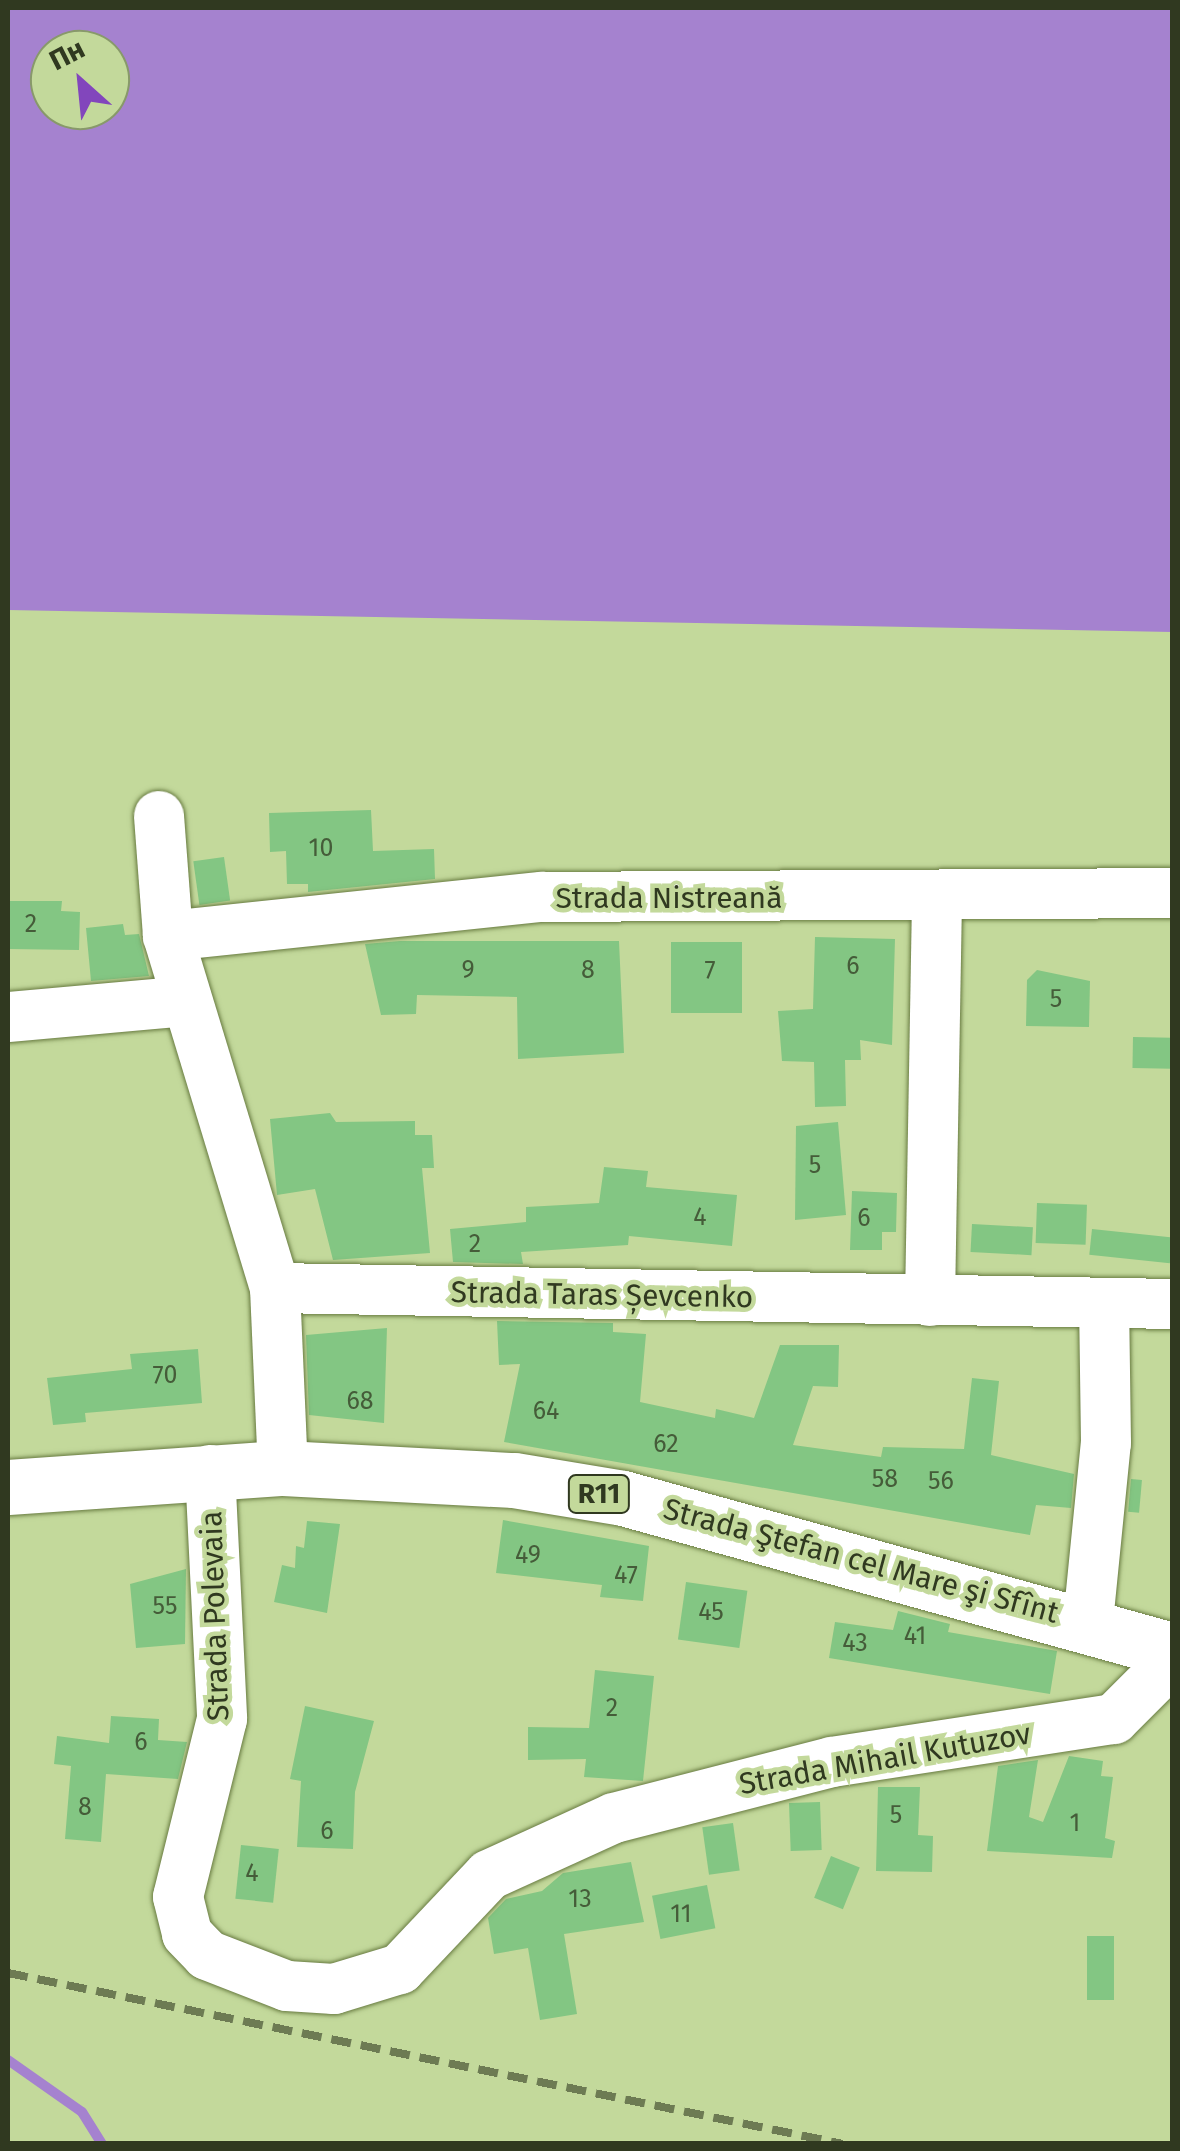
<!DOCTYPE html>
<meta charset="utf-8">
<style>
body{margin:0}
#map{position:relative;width:1180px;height:2151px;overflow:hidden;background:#c3d99b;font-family:"Fira Sans",sans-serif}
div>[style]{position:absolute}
.water>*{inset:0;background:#a582cf}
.stream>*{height:10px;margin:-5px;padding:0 5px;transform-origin:5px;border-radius:5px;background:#a582cf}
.building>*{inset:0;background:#83c683;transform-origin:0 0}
.roads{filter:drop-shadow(0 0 2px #687b41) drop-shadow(0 0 2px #687b41)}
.minor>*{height:50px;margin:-25px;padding:0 25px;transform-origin:25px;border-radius:25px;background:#fff}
.major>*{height:55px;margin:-27.5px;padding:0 27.5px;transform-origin:27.5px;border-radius:27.5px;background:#fff}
.rail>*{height:8px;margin-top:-4px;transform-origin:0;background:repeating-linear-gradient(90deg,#6d7b53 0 20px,transparent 0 30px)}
span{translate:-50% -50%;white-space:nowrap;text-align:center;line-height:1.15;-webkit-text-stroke:9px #c3d99b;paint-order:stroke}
.number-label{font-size:25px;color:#455c39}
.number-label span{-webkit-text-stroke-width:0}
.shield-label span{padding:2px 8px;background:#c3d99b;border:2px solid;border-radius:8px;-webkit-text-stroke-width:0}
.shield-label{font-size:28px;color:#303920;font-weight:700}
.street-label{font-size:30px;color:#303920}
.frame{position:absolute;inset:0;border:10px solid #303920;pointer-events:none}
.north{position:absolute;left:30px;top:30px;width:100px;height:100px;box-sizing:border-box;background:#c3d99b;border:2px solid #88996a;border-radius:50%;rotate:333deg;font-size:28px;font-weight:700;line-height:40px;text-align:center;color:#303920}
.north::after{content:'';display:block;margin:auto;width:35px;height:45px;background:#8246bc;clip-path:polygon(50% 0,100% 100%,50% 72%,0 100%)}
</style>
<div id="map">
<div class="water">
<i style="clip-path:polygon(evenodd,8px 8px,1172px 8px,1172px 632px,8px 610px,8px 8px,50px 50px,110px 50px,110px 110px,50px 110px,50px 50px)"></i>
</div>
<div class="stream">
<i style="left:8px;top:2060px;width:90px;rotate:35.1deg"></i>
<i style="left:82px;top:2112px;width:38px;rotate:58deg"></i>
</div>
<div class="building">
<i style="clip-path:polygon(371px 810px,373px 851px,434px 849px,435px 879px,308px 892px,308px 884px,287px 884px,286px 851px,270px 852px,269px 813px)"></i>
<i style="left:224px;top:857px;width:44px;height:31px;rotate:82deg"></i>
<i style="clip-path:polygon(8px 901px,62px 901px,61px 911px,80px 912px,79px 950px,8px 949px)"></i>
<i style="clip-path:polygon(123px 924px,125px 935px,139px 934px,149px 976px,91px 981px,86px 928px)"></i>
<i style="clip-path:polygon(815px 937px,895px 939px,892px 1045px,860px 1040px,861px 1060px,845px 1060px,846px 1106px,815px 1107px,814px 1062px,782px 1061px,778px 1011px,813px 1009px)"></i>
<i style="clip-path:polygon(400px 941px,619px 941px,624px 1053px,518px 1059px,517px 997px,417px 995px,416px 1014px,381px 1015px,365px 944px)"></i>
<i style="left:671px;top:942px;width:71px;height:71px"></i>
<i style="clip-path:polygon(1037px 970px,1090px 981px,1089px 1027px,1026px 1026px,1027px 980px)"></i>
<i style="left:1133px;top:1037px;width:39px;height:31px;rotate:1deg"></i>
<i style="clip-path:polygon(330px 1113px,336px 1122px,415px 1121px,415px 1135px,432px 1135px,434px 1168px,422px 1168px,430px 1253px,333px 1260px,315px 1189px,277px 1195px,270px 1119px)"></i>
<i style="clip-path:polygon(838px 1122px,846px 1215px,795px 1220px,796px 1126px)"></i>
<i style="clip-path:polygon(604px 1167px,648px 1171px,646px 1187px,737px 1195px,732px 1246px,629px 1236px,628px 1245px,521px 1252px,523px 1264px,453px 1262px,450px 1229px,526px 1222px,526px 1207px,599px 1203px)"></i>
<i style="clip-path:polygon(852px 1191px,897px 1193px,896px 1232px,882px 1232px,882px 1250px,850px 1250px)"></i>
<i style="left:1037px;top:1203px;width:50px;height:40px;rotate:2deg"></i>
<i style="left:972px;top:1224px;width:61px;height:28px;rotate:3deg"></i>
<i style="left:1092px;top:1229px;width:81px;height:26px;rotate:6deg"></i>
<i style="clip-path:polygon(497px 1321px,613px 1323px,613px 1332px,646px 1334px,640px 1402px,715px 1418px,716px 1409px,754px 1418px,780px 1345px,839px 1345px,838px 1387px,813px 1386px,793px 1445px,881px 1457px,883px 1447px,964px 1449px,972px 1378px,999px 1381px,991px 1455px,1074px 1474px,1071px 1508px,1036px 1505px,1030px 1535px,504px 1442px,520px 1364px,499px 1365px)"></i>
<i style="clip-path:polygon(387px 1328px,384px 1423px,309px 1415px,306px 1335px)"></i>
<i style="clip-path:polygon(198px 1349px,202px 1403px,85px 1413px,86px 1422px,53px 1425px,47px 1378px,132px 1369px,130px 1354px)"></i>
<i style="left:1131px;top:1479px;width:11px;height:33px;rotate:5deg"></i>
<i style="clip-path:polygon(503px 1520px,649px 1546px,643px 1601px,600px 1597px,602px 1585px,496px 1573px)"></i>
<i style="clip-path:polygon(307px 1521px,340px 1524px,327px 1613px,274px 1602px,282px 1565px,295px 1568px,296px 1546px,304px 1548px)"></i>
<i style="clip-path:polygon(186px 1569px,185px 1644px,136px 1648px,130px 1584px)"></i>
<i style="left:686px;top:1582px;width:62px;height:58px;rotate:8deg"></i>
<i style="clip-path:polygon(898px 1611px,950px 1624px,948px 1632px,1057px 1651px,1050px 1694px,829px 1658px,835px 1622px,893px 1630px)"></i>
<i style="clip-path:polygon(595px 1670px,654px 1676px,643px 1781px,584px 1777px,586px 1759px,528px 1760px,528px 1727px,589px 1728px)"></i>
<i style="clip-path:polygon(305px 1706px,374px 1721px,355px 1792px,353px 1849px,297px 1847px,301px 1781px,290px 1779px)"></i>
<i style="clip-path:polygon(111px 1716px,159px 1719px,158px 1740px,187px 1742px,178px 1779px,106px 1774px,101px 1842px,65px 1839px,71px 1766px,54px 1764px,57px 1736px,109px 1743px)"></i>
<i style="clip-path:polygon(1069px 1756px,1103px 1761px,1101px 1776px,1113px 1777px,1105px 1838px,1115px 1841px,1112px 1858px,987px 1851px,998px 1766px,1038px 1760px,1029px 1817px,1043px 1822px)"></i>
<i style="clip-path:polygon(878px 1787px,920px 1787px,918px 1835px,933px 1836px,932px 1872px,876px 1871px)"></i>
<i style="left:820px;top:1802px;width:48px;height:31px;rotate:88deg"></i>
<i style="left:733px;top:1823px;width:48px;height:31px;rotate:82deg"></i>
<i style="left:241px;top:1845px;width:38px;height:54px;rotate:6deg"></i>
<i style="left:831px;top:1856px;width:31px;height:45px;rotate:22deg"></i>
<i style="clip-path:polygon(631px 1862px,644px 1922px,564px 1934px,577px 2014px,540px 2020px,528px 1948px,494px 1954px,488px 1918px,506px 1899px,542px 1891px,563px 1873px)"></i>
<i style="left:707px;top:1885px;width:44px;height:56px;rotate:79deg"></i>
<i style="left:1087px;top:1936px;width:27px;height:64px"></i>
</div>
<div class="roads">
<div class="minor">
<i style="left:159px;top:816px;width:120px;rotate:85.7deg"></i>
<i style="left:168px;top:936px;width:368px;rotate:73.1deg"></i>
<i style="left:275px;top:1288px;width:180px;rotate:87.5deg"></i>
<i style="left:168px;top:936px;width:376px;rotate:-6deg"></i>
<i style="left:542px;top:897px;width:630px;rotate:-0.36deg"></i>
<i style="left:8px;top:1017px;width:179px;rotate:-5.1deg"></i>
<i style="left:275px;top:1288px;width:897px;rotate:1.02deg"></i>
<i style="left:930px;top:1301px;width:402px;rotate:-89deg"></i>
<i style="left:210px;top:1470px;width:249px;rotate:87.2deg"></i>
<i style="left:222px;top:1719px;width:183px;rotate:103.9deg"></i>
<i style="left:178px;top:1897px;width:38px;rotate:76deg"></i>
<i style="left:187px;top:1934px;width:29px;rotate:46deg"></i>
<i style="left:207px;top:1955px;width:86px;rotate:21.2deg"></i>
<i style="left:287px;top:1986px;width:47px;rotate:3.7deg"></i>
<i style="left:334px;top:1989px;width:69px;rotate:-16.9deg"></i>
<i style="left:400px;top:1969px;width:129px;rotate:-46.6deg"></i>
<i style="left:489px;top:1875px;width:137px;rotate:-24.5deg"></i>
<i style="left:614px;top:1818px;width:225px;rotate:-14.4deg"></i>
<i style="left:832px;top:1762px;width:285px;rotate:-8.7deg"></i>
<i style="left:1114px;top:1719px;width:82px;rotate:-45deg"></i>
<i style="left:1088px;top:1622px;width:180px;rotate:-84.3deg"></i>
<i style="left:1106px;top:1443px;width:139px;rotate:-90.8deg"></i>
</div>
<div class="major">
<i style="left:8px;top:1487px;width:276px;rotate:-4deg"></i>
<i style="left:283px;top:1468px;width:231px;rotate:3deg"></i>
<i style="left:514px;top:1480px;width:110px;rotate:9.4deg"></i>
<i style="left:623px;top:1498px;width:570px;rotate:15.48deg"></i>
</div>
</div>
<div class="rail">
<i style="left:8px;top:1973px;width:852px;rotate:11.57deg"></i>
</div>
<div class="number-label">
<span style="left:321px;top:848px">10</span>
<span style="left:31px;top:924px">2</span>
<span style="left:853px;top:966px">6</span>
<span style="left:468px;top:970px">9</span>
<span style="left:588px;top:970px">8</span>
<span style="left:710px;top:970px">7</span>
<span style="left:1056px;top:999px">5</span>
<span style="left:815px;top:1165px">5</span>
<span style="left:700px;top:1217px">4</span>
<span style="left:864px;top:1218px">6</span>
<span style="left:475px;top:1244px">2</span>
<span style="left:165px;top:1375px">70</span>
<span style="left:360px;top:1401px">68</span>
<span style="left:546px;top:1411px">64</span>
<span style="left:666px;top:1444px">62</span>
<span style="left:885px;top:1479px">58</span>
<span style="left:941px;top:1481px">56</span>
<span style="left:528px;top:1555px">49</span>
<span style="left:626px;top:1575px">47</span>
<span style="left:165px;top:1606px">55</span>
<span style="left:711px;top:1612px">45</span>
<span style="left:915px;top:1636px">41</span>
<span style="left:855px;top:1643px">43</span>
<span style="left:612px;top:1708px">2</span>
<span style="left:141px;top:1742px">6</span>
<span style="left:85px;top:1807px">8</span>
<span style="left:896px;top:1815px">5</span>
<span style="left:1075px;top:1823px">1</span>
<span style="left:327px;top:1831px">6</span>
<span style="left:252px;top:1873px">4</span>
<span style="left:580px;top:1899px">13</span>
<span style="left:681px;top:1914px">11</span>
</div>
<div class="shield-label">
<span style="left:599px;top:1494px">R11</span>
</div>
<div class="street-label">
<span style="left:669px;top:898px">Strada Nistreană</span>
<span style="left:602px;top:1295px;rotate:1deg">Strada Taras Șevcenko</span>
<span style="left:861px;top:1561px;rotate:15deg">Strada Ştefan cel Mare şi Sfînt</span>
<span style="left:215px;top:1616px;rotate:-92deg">Strada Polevaia</span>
<span style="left:885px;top:1759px;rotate:-10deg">Strada Mihail Kutuzov</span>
</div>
<div class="frame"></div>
<div class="north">Пн</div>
</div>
